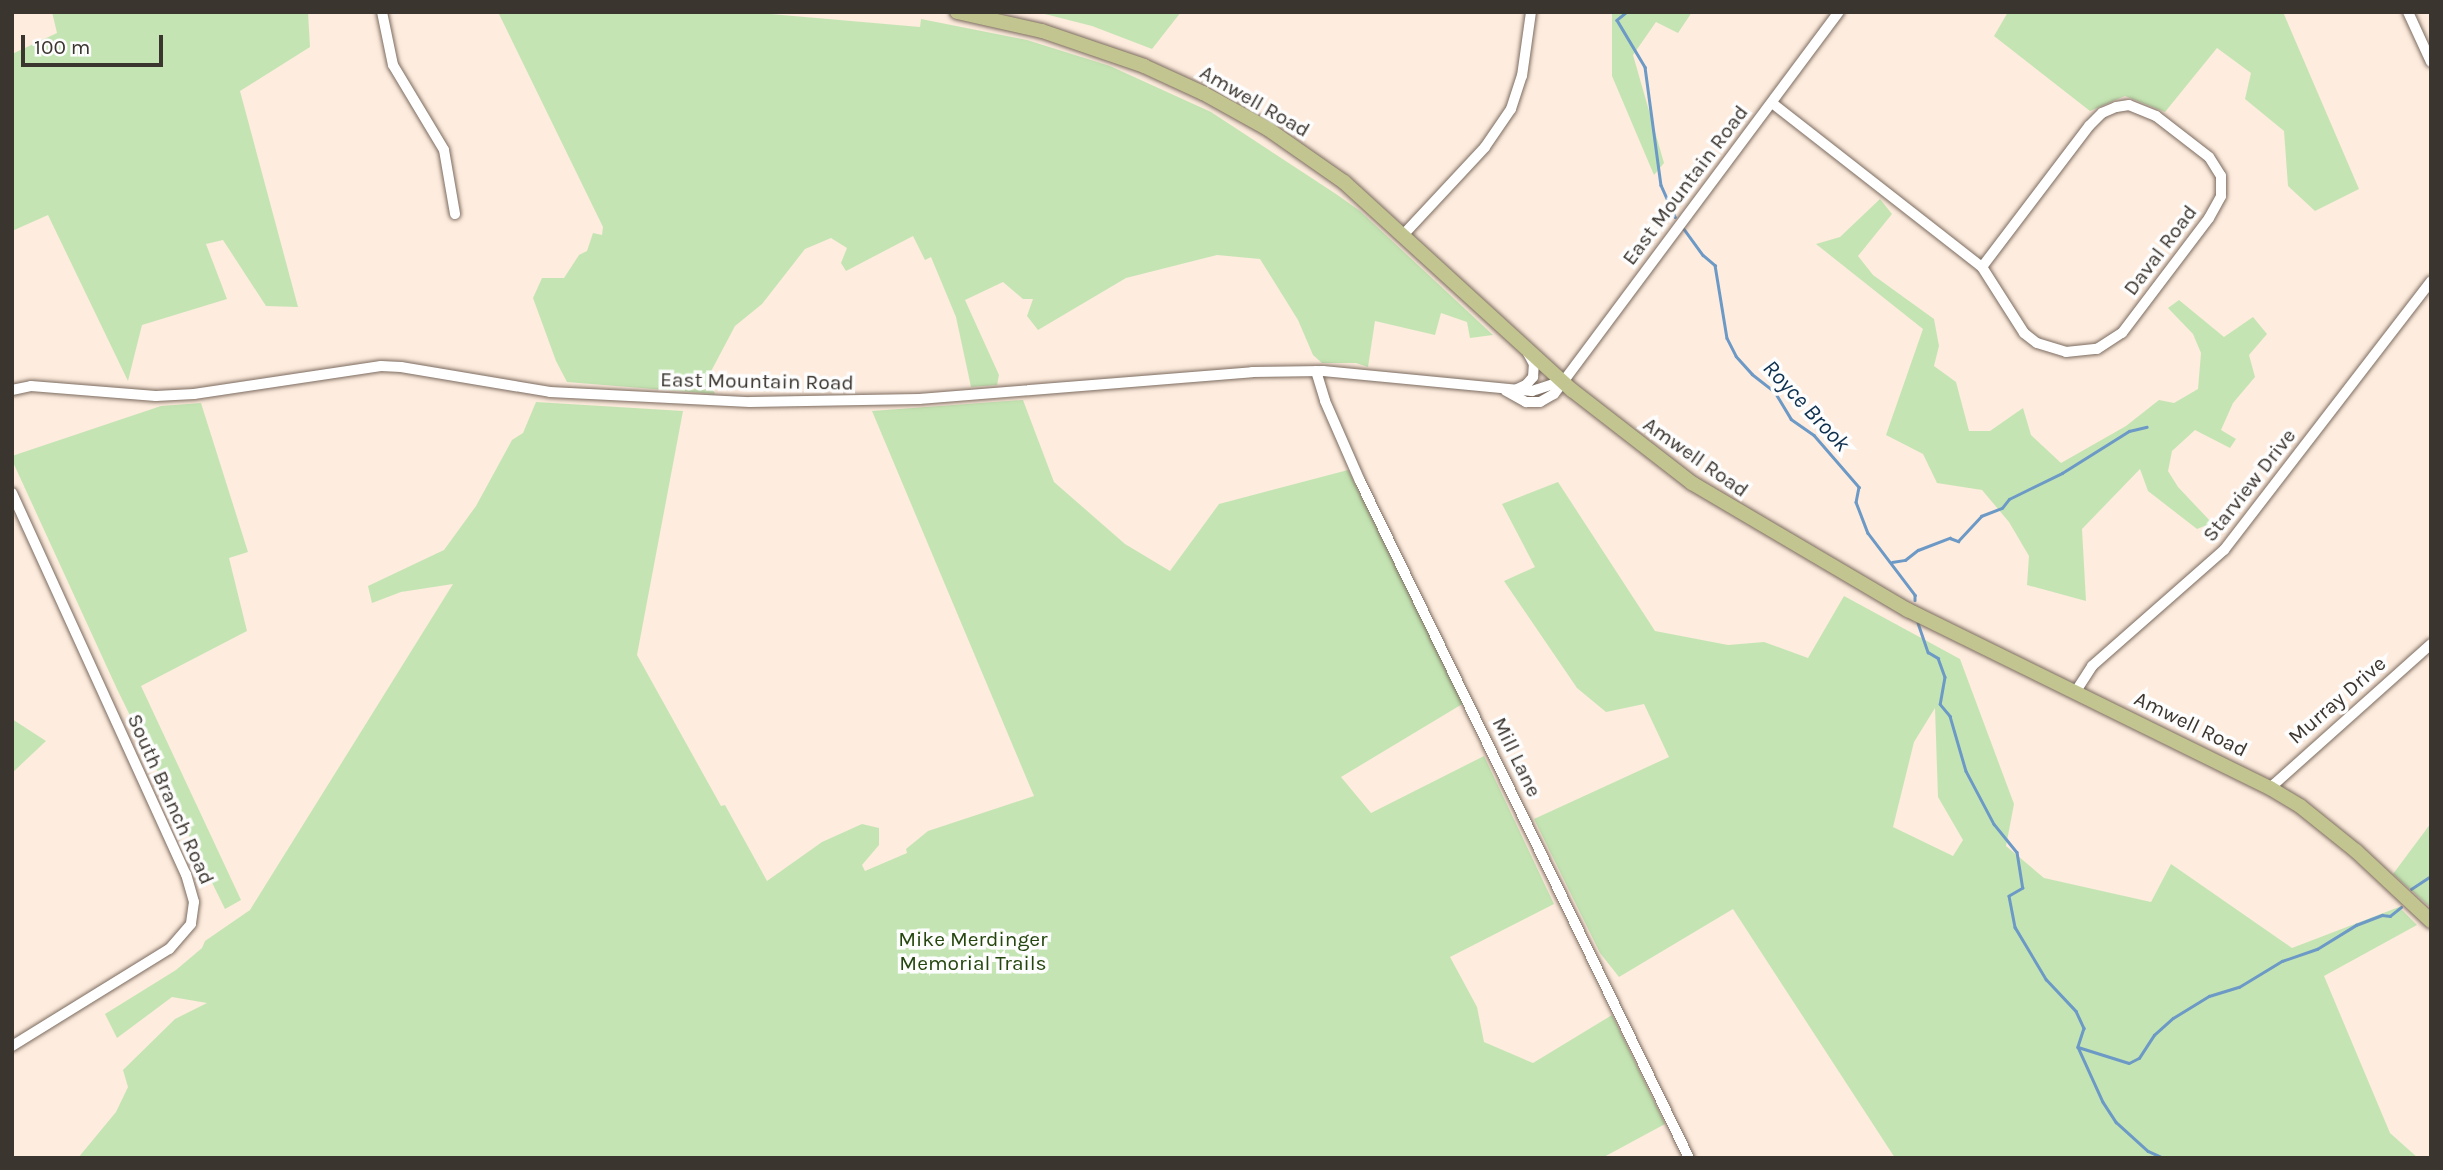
<!DOCTYPE html>
<style>
body{margin:0}
#map{position:relative;width:2443px;height:1170px;overflow:hidden;background:#feecde;font-family:Karla,sans-serif}
div>[style]{position:absolute}
.green>*{inset:0;background:#c4e5b3}
.stream>*{height:2.5px;margin:-1.25px;padding:0 1.25px;transform-origin:1.25px;border-radius:1.25px;background:#6c99c6}
.roads{filter:drop-shadow(0 0 2px #7b6b5f) drop-shadow(0 0 2px #7b6b5f)}
.minor>*{height:10px;margin:-5px;padding:0 5px;transform-origin:5px;border-radius:5px;background:#fff}
.major>*{height:14px;margin:-7px;padding:0 7px;transform-origin:7px;border-radius:7px;background:#c2c590}
span{translate:-50% -50%;white-space:nowrap;text-align:center;line-height:1.15;-webkit-text-stroke:7px #fdfdfd;paint-order:stroke}
.street-label{font-size:21px;color:#3b352f}
.park-label{font-size:21px;color:#25460e}
.water-label{font-size:23px;color:#0d2f4e;font-style:italic}
.frame{position:absolute;inset:0;border:14px solid #3b352f;pointer-events:none}
.scale{position:absolute;left:21px;top:35px;width:142px;height:32px;box-sizing:border-box;border:4px solid #3b352f;border-top:0;padding-left:9px;font-size:21px;line-height:24px;white-space:nowrap;color:#3b352f;-webkit-text-stroke:5px #fdfdfd;paint-order:stroke}
</style>
<div id="map">
<div class="green">
<i style="clip-path:polygon(52px 12px,308px 12px,310px 47px,240px 91px,298px 307px,266px 306px,223px 240px,206px 244px,227px 299px,142px 325px,128px 381px,48px 215px,12px 231px,12px 54px,57px 33px)"></i>
<i style="clip-path:polygon(498px 12px,748px 12px,920px 27px,921px 19px,1027px 40px,1110px 66px,1211px 112px,1336px 194px,1360px 211px,1493px 335px,1470px 338px,1467px 322px,1441px 313px,1435px 335px,1375px 321px,1368px 367px,1356px 363px,1322px 363px,1313px 355px,1298px 320px,1260px 259px,1217px 255px,1126px 278px,1038px 330px,1027px 316px,1033px 299px,1023px 299px,1003px 282px,965px 300px,999px 375px,997px 385px,971px 387px,956px 317px,931px 257px,925px 260px,913px 236px,846px 271px,841px 263px,847px 248px,831px 238px,805px 249px,762px 304px,735px 326px,708px 377px,715px 394px,567px 382px,556px 361px,533px 298px,542px 278px,564px 278px,579px 255px,587px 251px,593px 233px,602px 235px,603px 227px)"></i>
<i style="clip-path:polygon(1037px 12px,1181px 12px,1152px 49px,1092px 26px)"></i>
<i style="clip-path:polygon(1612px 12px,1692px 12px,1678px 33px,1656px 22px,1633px 55px,1664px 163px,1654px 175px,1612px 76px)"></i>
<i style="clip-path:polygon(2008px 12px,2283px 12px,2359px 189px,2315px 211px,2288px 186px,2284px 131px,2245px 99px,2251px 73px,2217px 48px,2165px 112px,2125px 96px,2090px 111px,1994px 36px)"></i>
<i style="clip-path:polygon(1880px 199px,1892px 214px,1858px 256px,1873px 275px,1934px 319px,1939px 346px,1934px 366px,1956px 382px,1969px 431px,1990px 431px,2023px 408px,2031px 435px,2061px 463px,2126px 426px,2159px 400px,2174px 403px,2198px 389px,2201px 353px,2193px 334px,2168px 308px,2179px 300px,2224px 337px,2253px 317px,2267px 334px,2249px 355px,2255px 377px,2233px 403px,2221px 430px,2236px 439px,2230px 448px,2195px 430px,2172px 451px,2168px 471px,2178px 487px,2212px 523px,2197px 529px,2148px 491px,2140px 469px,2082px 529px,2086px 601px,2027px 585px,2029px 556px,2009px 522px,1982px 490px,1937px 483px,1923px 454px,1886px 435px,1923px 329px,1816px 244px,1840px 237px)"></i>
<i style="clip-path:polygon(1023px 400px,1054px 482px,1125px 544px,1170px 571px,1219px 504px,1348px 470px,1464px 703px,1341px 777px,1371px 813px,1484px 756px,1554px 904px,1450px 957px,1477px 1007px,1484px 1042px,1533px 1063px,1612px 1015px,1665px 1124px,1602px 1158px,78px 1158px,116px 1112px,128px 1087px,123px 1070px,175px 1019px,207px 1003px,172px 997px,117px 1038px,105px 1014px,176px 970px,202px 948px,205px 941px,250px 910px,453px 584px,401px 592px,372px 603px,368px 586px,444px 550px,476px 506px,512px 440px,523px 433px,536px 402px,683px 411px,637px 655px,721px 806px,725px 805px,767px 881px,822px 842px,862px 824px,879px 828px,879px 845px,862px 865px,865px 871px,907px 853px,906px 849px,928px 831px,1034px 796px,872px 411px)"></i>
<i style="clip-path:polygon(201px 403px,248px 552px,229px 558px,247px 631px,141px 686px,241px 900px,225px 909px,117px 689px,12px 460px,12px 456px,161px 406px)"></i>
<i style="clip-path:polygon(evenodd,1558px 482px,1655px 631px,1728px 645px,1764px 642px,1808px 658px,1844px 596px,1960px 659px,2014px 804px,2006px 846px,2044px 878px,2151px 902px,2171px 864px,2292px 948px,2399px 907px,2417px 925px,2324px 976px,2390px 1133px,2418px 1158px,1895px 1158px,1733px 909px,1619px 977px,1600px 953px,1534px 819px,1669px 757px,1644px 704px,1606px 712px,1577px 688px,1504px 581px,1535px 567px,1502px 504px,1558px 482px,1935px 708px,1938px 797px,1963px 840px,1953px 856px,1893px 827px,1914px 742px,1935px 708px)"></i>
<i style="clip-path:polygon(12px 719px,46px 741px,12px 773px)"></i>
<i style="clip-path:polygon(2431px 823px,2431px 908px,2393px 874px)"></i>
</div>
<div class="stream">
<i style="left:1627px;top:12px;width:13px;rotate:141deg"></i>
<i style="left:1617px;top:20px;width:55px;rotate:59.2deg"></i>
<i style="left:1645px;top:67px;width:119px;rotate:82.3deg"></i>
<i style="left:1661px;top:185px;width:35px;rotate:66deg"></i>
<i style="left:1684px;top:229px;width:32px;rotate:54deg"></i>
<i style="left:1703px;top:255px;width:16px;rotate:40deg"></i>
<i style="left:1715px;top:265px;width:74px;rotate:80.7deg"></i>
<i style="left:1727px;top:338px;width:20px;rotate:63deg"></i>
<i style="left:1736px;top:356px;width:24px;rotate:48deg"></i>
<i style="left:1752px;top:374px;width:29px;rotate:38deg"></i>
<i style="left:1775px;top:392px;width:31px;rotate:59deg"></i>
<i style="left:1791px;top:419px;width:28px;rotate:35deg"></i>
<i style="left:1814px;top:435px;width:69px;rotate:49.1deg"></i>
<i style="left:1859px;top:487px;width:15px;rotate:101deg"></i>
<i style="left:1856px;top:502px;width:33px;rotate:69deg"></i>
<i style="left:1868px;top:533px;width:78px;rotate:52.8deg"></i>
<i style="left:1915px;top:595px;width:5px;rotate:90deg"></i>
<i style="left:1892px;top:562px;width:13px;rotate:-9deg"></i>
<i style="left:1905px;top:560px;width:16px;rotate:-38deg"></i>
<i style="left:1918px;top:550px;width:34px;rotate:-21deg"></i>
<i style="left:1950px;top:538px;width:9px;rotate:21deg"></i>
<i style="left:1958px;top:541px;width:34px;rotate:-47deg"></i>
<i style="left:1981px;top:516px;width:22px;rotate:-21deg"></i>
<i style="left:2002px;top:508px;width:11px;rotate:-52deg"></i>
<i style="left:2009px;top:499px;width:59px;rotate:-26.1deg"></i>
<i style="left:2062px;top:473px;width:79px;rotate:-32.1deg"></i>
<i style="left:2129px;top:431px;width:18px;rotate:-13deg"></i>
<i style="left:1918px;top:623px;width:31px;rotate:71deg"></i>
<i style="left:1928px;top:652px;width:12px;rotate:31deg"></i>
<i style="left:1938px;top:658px;width:20px;rotate:70deg"></i>
<i style="left:1945px;top:677px;width:27px;rotate:100deg"></i>
<i style="left:1940px;top:704px;width:16px;rotate:50deg"></i>
<i style="left:1950px;top:716px;width:57px;rotate:73.8deg"></i>
<i style="left:1966px;top:771px;width:60px;rotate:62.2deg"></i>
<i style="left:1994px;top:824px;width:36px;rotate:51deg"></i>
<i style="left:2017px;top:852px;width:36px;rotate:81deg"></i>
<i style="left:2023px;top:888px;width:16px;rotate:150deg"></i>
<i style="left:2009px;top:896px;width:32px;rotate:79deg"></i>
<i style="left:2015px;top:927px;width:61px;rotate:59.2deg"></i>
<i style="left:2046px;top:979px;width:44px;rotate:46.8deg"></i>
<i style="left:2076px;top:1011px;width:19px;rotate:65deg"></i>
<i style="left:2084px;top:1028px;width:20px;rotate:108deg"></i>
<i style="left:2078px;top:1047px;width:60px;rotate:65.6deg"></i>
<i style="left:2103px;top:1102px;width:24px;rotate:57deg"></i>
<i style="left:2116px;top:1122px;width:43px;rotate:42.2deg"></i>
<i style="left:2148px;top:1151px;width:17px;rotate:24deg"></i>
<i style="left:2411px;top:889px;width:24px;rotate:-33deg"></i>
<i style="left:2078px;top:1047px;width:53px;rotate:17.4deg"></i>
<i style="left:2129px;top:1063px;width:11px;rotate:-27deg"></i>
<i style="left:2139px;top:1058px;width:27px;rotate:-57deg"></i>
<i style="left:2154px;top:1035px;width:25px;rotate:-42deg"></i>
<i style="left:2173px;top:1018px;width:42px;rotate:-31.4deg"></i>
<i style="left:2209px;top:996px;width:31px;rotate:-17deg"></i>
<i style="left:2239px;top:987px;width:50px;rotate:-31.2deg"></i>
<i style="left:2282px;top:961px;width:37px;rotate:-19deg"></i>
<i style="left:2317px;top:949px;width:46px;rotate:-31.6deg"></i>
<i style="left:2356px;top:925px;width:28px;rotate:-21deg"></i>
<i style="left:2382px;top:915px;width:8px;rotate:7deg"></i>
<i style="left:2390px;top:916px;width:14px;rotate:-39deg"></i>
</div>
<div class="roads">
<div class="minor">
<i style="left:382px;top:12px;width:54px;rotate:78.3deg"></i>
<i style="left:393px;top:65px;width:99px;rotate:59deg"></i>
<i style="left:444px;top:150px;width:65px;rotate:80.2deg"></i>
<i style="left:2408px;top:12px;width:55px;rotate:65.3deg"></i>
<i style="left:1772px;top:103px;width:266px;rotate:38deg"></i>
<i style="left:1982px;top:267px;width:78px;rotate:57.5deg"></i>
<i style="left:2024px;top:333px;width:16px;rotate:38deg"></i>
<i style="left:2037px;top:343px;width:30px;rotate:17deg"></i>
<i style="left:2066px;top:352px;width:31px;rotate:-6deg"></i>
<i style="left:2097px;top:349px;width:30px;rotate:-33deg"></i>
<i style="left:2122px;top:333px;width:144px;rotate:-52.9deg"></i>
<i style="left:2209px;top:218px;width:25px;rotate:-61deg"></i>
<i style="left:2221px;top:196px;width:20px;rotate:-90deg"></i>
<i style="left:2221px;top:176px;width:22px;rotate:-122deg"></i>
<i style="left:2209px;top:157px;width:67px;rotate:-142.3deg"></i>
<i style="left:2156px;top:116px;width:29px;rotate:-158deg"></i>
<i style="left:2129px;top:105px;width:13px;rotate:171deg"></i>
<i style="left:2116px;top:107px;width:15px;rotate:157deg"></i>
<i style="left:2102px;top:113px;width:18px;rotate:135deg"></i>
<i style="left:2089px;top:126px;width:177px;rotate:127.2deg"></i>
<i style="left:1404px;top:234px;width:119px;rotate:-47deg"></i>
<i style="left:1485px;top:147px;width:46px;rotate:-55.6deg"></i>
<i style="left:1511px;top:109px;width:35px;rotate:-72deg"></i>
<i style="left:1522px;top:76px;width:65px;rotate:-82deg"></i>
<i style="left:1316px;top:371px;width:31px;rotate:73deg"></i>
<i style="left:1325px;top:401px;width:87px;rotate:66.4deg"></i>
<i style="left:1360px;top:481px;width:753px;rotate:64.08deg"></i>
<i style="left:1517px;top:389px;width:10px;rotate:-24deg"></i>
<i style="left:1526px;top:385px;width:11px;rotate:-49deg"></i>
<i style="left:1533px;top:377px;width:13px;rotate:-86deg"></i>
<i style="left:1534px;top:364px;width:13px;rotate:-119deg"></i>
<i style="left:12px;top:390px;width:19px;rotate:-12deg"></i>
<i style="left:31px;top:386px;width:125px;rotate:4.6deg"></i>
<i style="left:156px;top:396px;width:38px;rotate:-3deg"></i>
<i style="left:194px;top:394px;width:189px;rotate:-8.5deg"></i>
<i style="left:381px;top:366px;width:20px;rotate:3deg"></i>
<i style="left:401px;top:367px;width:151px;rotate:9.5deg"></i>
<i style="left:550px;top:392px;width:200px;rotate:2.9deg"></i>
<i style="left:750px;top:402px;width:169px;rotate:-1deg"></i>
<i style="left:919px;top:399px;width:334px;rotate:-4.6deg"></i>
<i style="left:1252px;top:372px;width:71px;rotate:-0.8deg"></i>
<i style="left:1323px;top:371px;width:210px;rotate:5.5deg"></i>
<i style="left:1532px;top:391px;width:32px;rotate:-18deg"></i>
<i style="left:1506px;top:391px;width:23px;rotate:29deg"></i>
<i style="left:1526px;top:402px;width:14px"></i>
<i style="left:1540px;top:402px;width:16px;rotate:-30deg"></i>
<i style="left:1554px;top:394px;width:477px;rotate:-53.3deg"></i>
<i style="left:12px;top:493px;width:419px;rotate:65.5deg"></i>
<i style="left:186px;top:874px;width:29px;rotate:74deg"></i>
<i style="left:194px;top:902px;width:22px;rotate:98deg"></i>
<i style="left:191px;top:924px;width:33px;rotate:131deg"></i>
<i style="left:169px;top:949px;width:185px;rotate:148.3deg"></i>
<i style="left:2076px;top:691px;width:30px;rotate:-57deg"></i>
<i style="left:2092px;top:666px;width:176px;rotate:-41.3deg"></i>
<i style="left:2224px;top:550px;width:339px;rotate:-52.4deg"></i>
<i style="left:2270px;top:788px;width:216px;rotate:-41.8deg"></i>
</div>
<div class="major">
<i style="left:957px;top:12px;width:87px;rotate:12.6deg"></i>
<i style="left:1042px;top:31px;width:108px;rotate:18.9deg"></i>
<i style="left:1144px;top:66px;width:65px;rotate:24.6deg"></i>
<i style="left:1203px;top:93px;width:74px;rotate:29deg"></i>
<i style="left:1268px;top:129px;width:93px;rotate:34.9deg"></i>
<i style="left:1344px;top:182px;width:309px;rotate:42.4deg"></i>
<i style="left:1572px;top:390px;width:152px;rotate:37.8deg"></i>
<i style="left:1692px;top:483px;width:251px;rotate:30.5deg"></i>
<i style="left:1908px;top:610px;width:403px;rotate:26.2deg"></i>
<i style="left:2270px;top:788px;width:35px;rotate:31deg"></i>
<i style="left:2300px;top:806px;width:72px;rotate:38.8deg"></i>
<i style="left:2356px;top:851px;width:103px;rotate:43deg"></i>
</div>
</div>
<div class="street-label">
<span style="left:1255px;top:101px;rotate:30deg">Amwell Road</span>
<span style="left:1685px;top:185px;rotate:-53deg">East Mountain Road</span>
<span style="left:2160px;top:250px;rotate:-53deg">Daval Road</span>
<span style="left:757px;top:381px;rotate:1deg">East Mountain Road</span>
<span style="left:1696px;top:457px;rotate:35deg">Amwell Road</span>
<span style="left:2249px;top:485px;rotate:-52deg">Starview Drive</span>
<span style="left:2337px;top:700px;rotate:-41deg">Murray Drive</span>
<span style="left:2191px;top:724px;rotate:26deg">Amwell Road</span>
<span style="left:1517px;top:757px;rotate:64deg">Mill Lane</span>
<span style="left:171px;top:799px;rotate:66deg">South Branch Road</span>
</div>
<div class="park-label">
<span style="left:973px;top:951px">Mike Merdinger<br>Memorial Trails</span>
</div>
<div class="water-label">
<span style="left:1806px;top:406px;rotate:47deg">Royce Brook</span>
</div>
<div class="frame"></div>
<div class="scale">100 m</div>
</div>
